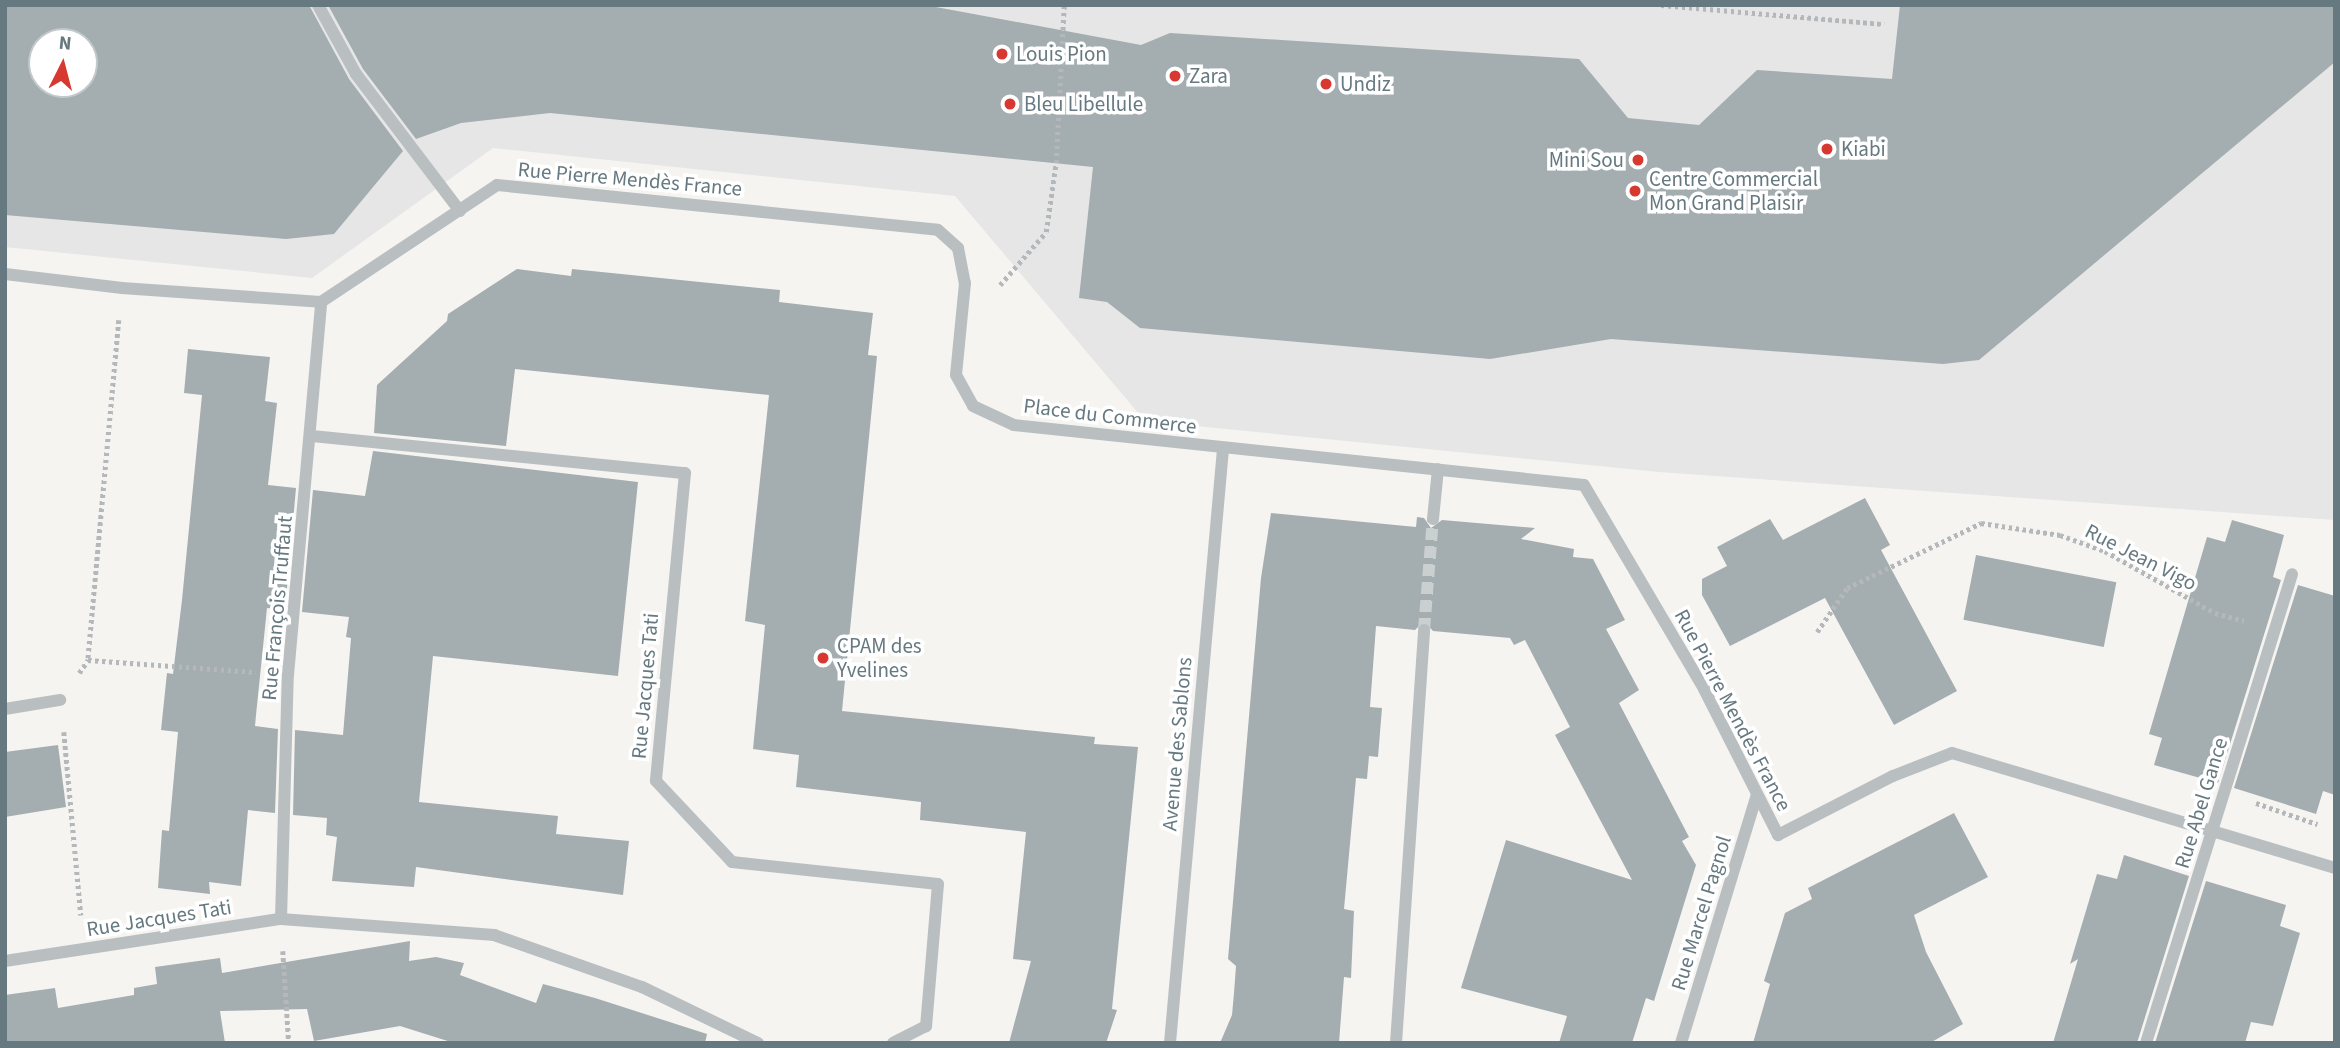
<!DOCTYPE html>
<meta charset="utf-8">
<style>
body{margin:0}
#map{position:relative;width:2340px;height:1048px;overflow:hidden;background:#f5f4f1;font-family:"Source Sans 3",sans-serif}
div>[style]{position:absolute}
.built>*{inset:0;background:#e5e6e5}
.building>*{inset:0;background:#a4adb0;transform-origin:0 0}
.minor-tunnel>*{height:12px;margin-top:-6px;transform-origin:0;background:repeating-linear-gradient(90deg,#cacfcf 0 12px,transparent 0 18px)}
.path>*{height:4.5px;margin-top:-2.25px;transform-origin:0;background:repeating-linear-gradient(90deg,#b4b8ba 0 3.5px,transparent 0 7px)}
.minor>*{height:12px;margin:-6px;padding:0 6px;transform-origin:6px;border-radius:6px;background:#b9bfc1}
.dots>*{width:19px;height:19px;translate:-50% -50%;box-sizing:border-box;border:4px solid #fff;border-radius:50%}
span{translate:-50% -50%;white-space:nowrap;text-align:center;line-height:1.15;-webkit-text-stroke:7px #fff;paint-order:stroke}
.poi-label{font-size:21px;color:#667980}
.left{translate:0 -50%;text-align:left}
.right{translate:-100% -50%;text-align:right}
.street-label{font-size:21px;color:#667980}
.frame{position:absolute;inset:0;border:7px solid #667980;pointer-events:none}
.north{position:absolute;left:28px;top:28px;width:70px;height:70px;box-sizing:border-box;background:#fff;border:2px solid #c2c9cc;border-radius:50%;rotate:6deg;font-size:19px;font-weight:700;line-height:28px;text-align:center;color:#667980}
.north::after{content:'';display:block;margin:auto;width:24px;height:32px;background:#d7382f;clip-path:polygon(50% 0,100% 100%,50% 72%,0 100%)}
</style>
<div id="map">
<div class="built">
<i style="clip-path:polygon(evenodd,5px 5px,2335px 5px,2335px 520px,1659px 472px,1145px 421px,955px 196px,493px 148px,312px 278px,5px 247px,5px 5px,42px 42px,84px 42px,84px 84px,42px 84px,42px 42px)"></i>
</div>
<div class="building">
<i style="clip-path:polygon(evenodd,5px 5px,309px 5px,349px 79px,403px 151px,334px 234px,286px 239px,5px 215px,5px 5px,42px 42px,84px 42px,84px 84px,42px 84px,42px 42px)"></i>
<i style="clip-path:polygon(328px 5px,925px 5px,1141px 45px,1170px 33px,1579px 59px,1628px 118px,1699px 125px,1757px 70px,1892px 79px,1900px 5px,2335px 5px,2335px 62px,1979px 360px,1943px 364px,1611px 339px,1490px 359px,1140px 328px,1107px 302px,1079px 298px,1093px 167px,550px 113px,461px 123px,416px 139px,363px 69px)"></i>
<i style="clip-path:polygon(517px 269px,571px 276px,572px 269px,780px 290px,779px 302px,873px 313px,868px 355px,877px 356px,842px 711px,1095px 737px,1094px 744px,1138px 747px,1112px 1009px,1117px 1010px,1106px 1043px,1009px 1043px,1031px 961px,1013px 959px,1026px 832px,920px 820px,921px 802px,796px 787px,799px 755px,753px 749px,765px 625px,745px 621px,769px 395px,515px 369px,506px 446px,374px 433px,377px 385px,447px 321px,448px 314px)"></i>
<i style="clip-path:polygon(188px 349px,270px 357px,265px 401px,277px 403px,268px 485px,296px 488px,285px 610px,267px 608px,256px 715px,255px 726px,278px 729px,275px 813px,248px 810px,241px 886px,209px 882px,210px 894px,158px 888px,162px 830px,169px 831px,178px 732px,161px 730px,167px 673px,173px 674px,182px 600px,202px 395px,184px 393px)"></i>
<i style="clip-path:polygon(373px 451px,638px 482px,618px 676px,433px 656px,419px 802px,558px 816px,556px 834px,629px 841px,623px 895px,416px 867px,414px 887px,332px 881px,337px 837px,326px 835px,327px 818px,293px 815px,295px 730px,343px 735px,351px 638px,346px 637px,349px 617px,302px 612px,313px 490px,365px 496px)"></i>
<i style="clip-path:polygon(1865px 498px,1890px 545px,1881px 550px,1957px 691px,1894px 725px,1825px 598px,1730px 646px,1702px 595px,1702px 579px,1727px 566px,1717px 547px,1770px 519px,1783px 540px)"></i>
<i style="clip-path:polygon(1271px 513px,1416px 527px,1417px 517px,1424px 518px,1431px 528px,1442px 520px,1535px 528px,1521px 539px,1574px 549px,1573px 557px,1593px 559px,1625px 620px,1606px 629px,1639px 690px,1619px 703px,1689px 837px,1682px 841px,1696px 865px,1654px 1001px,1646px 998px,1632px 1043px,1559px 1043px,1567px 1016px,1461px 988px,1506px 840px,1632px 880px,1555px 735px,1570px 727px,1525px 640px,1514px 645px,1510px 638px,1433px 631px,1424px 621px,1415px 630px,1376px 626px,1370px 707px,1382px 708px,1378px 757px,1369px 756px,1367px 779px,1356px 778px,1344px 909px,1354px 911px,1351px 978px,1344px 977px,1339px 1043px,1220px 1043px,1232px 1015px,1234px 993px,1236px 966px,1228px 959px,1261px 578px)"></i>
<i style="clip-path:polygon(2232px 520px,2284px 535px,2273px 577px,2281px 580px,2218px 783px,2154px 765px,2162px 738px,2149px 734px,2207px 537px,2225px 542px)"></i>
<i style="left:1976px;top:555px;width:143px;height:66px;rotate:11deg"></i>
<i style="clip-path:polygon(2298px 585px,2335px 596px,2335px 795px,2323px 791px,2316px 814px,2234px 788px)"></i>
<i style="clip-path:polygon(58px 745px,66px 807px,5px 817px,5px 752px)"></i>
<i style="clip-path:polygon(1954px 813px,1988px 877px,1914px 915px,1926px 952px,1963px 1024px,1930px 1043px,1753px 1043px,1770px 984px,1764px 981px,1785px 913px,1812px 899px,1808px 888px)"></i>
<i style="clip-path:polygon(2124px 855px,2189px 876px,2137px 1043px,2053px 1043px,2078px 959px,2070px 964px,2097px 874px,2117px 879px)"></i>
<i style="clip-path:polygon(2206px 881px,2286px 905px,2280px 926px,2300px 933px,2273px 1026px,2251px 1022px,2245px 1043px,2155px 1043px)"></i>
<i style="clip-path:polygon(410px 941px,409px 961px,436px 957px,464px 963px,460px 975px,536px 1003px,543px 984px,595px 998px,707px 1034px,705px 1043px,454px 1043px,400px 1026px,314px 1041px,307px 1009px,220px 1011px,225px 1043px,5px 1043px,5px 995px,55px 988px,58px 1008px,134px 995px,134px 988px,157px 984px,155px 967px,220px 958px,222px 973px)"></i>
</div>
<div class="minor-tunnel">
<i style="left:1424px;top:630px;width:111px;rotate:-85.4deg"></i>
</div>
<div class="path">
<i style="left:1661px;top:5px;width:224px;rotate:4.9deg"></i>
<i style="left:1000px;top:285px;width:70px;rotate:-49deg"></i>
<i style="left:1046px;top:232px;width:70px;rotate:-81.8deg"></i>
<i style="left:1056px;top:163px;width:158px;rotate:-87.1deg"></i>
<i style="left:119px;top:320px;width:341px;rotate:95.2deg"></i>
<i style="left:88px;top:660px;width:168px;rotate:4.1deg"></i>
<i style="left:1817px;top:632px;width:53px;rotate:-55.7deg"></i>
<i style="left:1847px;top:588px;width:149px;rotate:-25.9deg"></i>
<i style="left:1981px;top:523px;width:80px;rotate:8.6deg"></i>
<i style="left:2060px;top:535px;width:48px;rotate:19.6deg"></i>
<i style="left:2105px;top:551px;width:126px;rotate:29.4deg"></i>
<i style="left:2215px;top:613px;width:30px;rotate:15deg"></i>
<i style="left:79px;top:673px;width:16px;rotate:-55deg"></i>
<i style="left:64px;top:732px;width:184px;rotate:84.7deg"></i>
<i style="left:2256px;top:803px;width:65px;rotate:19deg"></i>
<i style="left:283px;top:951px;width:92px;rotate:86.3deg"></i>
</div>
<div class="minor">
<i style="left:318px;top:5px;width:79px;rotate:61.2deg"></i>
<i style="left:356px;top:74px;width:172px;rotate:52.8deg"></i>
<i style="left:5px;top:274px;width:118px;rotate:6.8deg"></i>
<i style="left:122px;top:288px;width:199px;rotate:4deg"></i>
<i style="left:321px;top:302px;width:211px;rotate:-33.6deg"></i>
<i style="left:497px;top:185px;width:443px;rotate:5.8deg"></i>
<i style="left:938px;top:230px;width:27px;rotate:42deg"></i>
<i style="left:958px;top:248px;width:36px;rotate:79deg"></i>
<i style="left:965px;top:283px;width:92px;rotate:95.6deg"></i>
<i style="left:956px;top:375px;width:35px;rotate:61deg"></i>
<i style="left:973px;top:406px;width:45px;rotate:24.9deg"></i>
<i style="left:1014px;top:425px;width:573px;rotate:6.01deg"></i>
<i style="left:1584px;top:485px;width:237px;rotate:59.5deg"></i>
<i style="left:1704px;top:689px;width:164px;rotate:63.1deg"></i>
<i style="left:1778px;top:835px;width:129px;rotate:-27.2deg"></i>
<i style="left:1893px;top:776px;width:63px;rotate:-21.3deg"></i>
<i style="left:1952px;top:753px;width:400px;rotate:16.7deg"></i>
<i style="left:312px;top:436px;width:375px;rotate:5.7deg"></i>
<i style="left:685px;top:473px;width:309px;rotate:95.4deg"></i>
<i style="left:656px;top:781px;width:111px;rotate:46.8deg"></i>
<i style="left:732px;top:862px;width:207px;rotate:6.1deg"></i>
<i style="left:938px;top:884px;width:143px;rotate:94.8deg"></i>
<i style="left:926px;top:1026px;width:37px;rotate:153deg"></i>
<i style="left:1433px;top:519px;width:50px;rotate:-84.3deg"></i>
<i style="left:5px;top:709px;width:56px;rotate:-9.3deg"></i>
<i style="left:281px;top:919px;width:244px;rotate:-88.4deg"></i>
<i style="left:288px;top:675px;width:374px;rotate:-84.9deg"></i>
<i style="left:5px;top:961px;width:279px;rotate:-8.7deg"></i>
<i style="left:281px;top:919px;width:214px;rotate:4.3deg"></i>
<i style="left:494px;top:935px;width:157px;rotate:19.4deg"></i>
<i style="left:642px;top:987px;width:129px;rotate:25.8deg"></i>
<i style="left:1170px;top:1043px;width:596px;rotate:-84.9deg"></i>
<i style="left:1396px;top:1043px;width:414px;rotate:-86.1deg"></i>
<i style="left:1681px;top:1043px;width:260px;rotate:-73deg"></i>
<i style="left:2146px;top:1043px;width:491px;rotate:-72.7deg"></i>
</div>
<div class="dots">
<i style="left:1002px;top:54px;background:#d7382f"></i>
<i style="left:1175px;top:76px;background:#d7382f"></i>
<i style="left:1326px;top:84px;background:#d7382f"></i>
<i style="left:1010px;top:104px;background:#d7382f"></i>
<i style="left:1827px;top:149px;background:#d7382f"></i>
<i style="left:1638px;top:160px;background:#d7382f"></i>
<i style="left:1635px;top:191px;background:#d7382f"></i>
<i style="left:823px;top:658px;background:#d7382f"></i>
</div>
<div class="poi-label">
<span class="left" style="left:1016px;top:54px">Louis Pion</span>
<span class="left" style="left:1189px;top:76px">Zara</span>
<span class="left" style="left:1340px;top:84px">Undiz</span>
<span class="left" style="left:1024px;top:104px">Bleu Libellule</span>
<span class="left" style="left:1841px;top:149px">Kiabi</span>
<span class="right" style="left:1624px;top:160px">Mini Sou</span>
<span class="left" style="left:1649px;top:191px">Centre Commercial<br>Mon Grand Plaisir</span>
<span class="left" style="left:837px;top:658px">CPAM des<br>Yvelines</span>
</div>
<div class="street-label">
<span style="left:630px;top:179px;rotate:5deg">Rue Pierre Mendès France</span>
<span style="left:1110px;top:416px;rotate:7deg">Place du Commerce</span>
<span style="left:2141px;top:557px;rotate:27deg">Rue Jean Vigo</span>
<span style="left:277px;top:608px;rotate:-85deg">Rue François Truffaut</span>
<span style="left:645px;top:686px;rotate:-85deg">Rue Jacques Tati</span>
<span style="left:1733px;top:710px;rotate:62deg">Rue Pierre Mendès France</span>
<span style="left:1177px;top:744px;rotate:-85deg">Avenue des Sablons</span>
<span style="left:2201px;top:803px;rotate:-73deg">Rue Abel Gance</span>
<span style="left:1701px;top:913px;rotate:-73deg">Rue Marcel Pagnol</span>
<span style="left:159px;top:918px;rotate:-9deg">Rue Jacques Tati</span>
</div>
<div class="frame"></div>
<div class="north">N</div>
</div>
